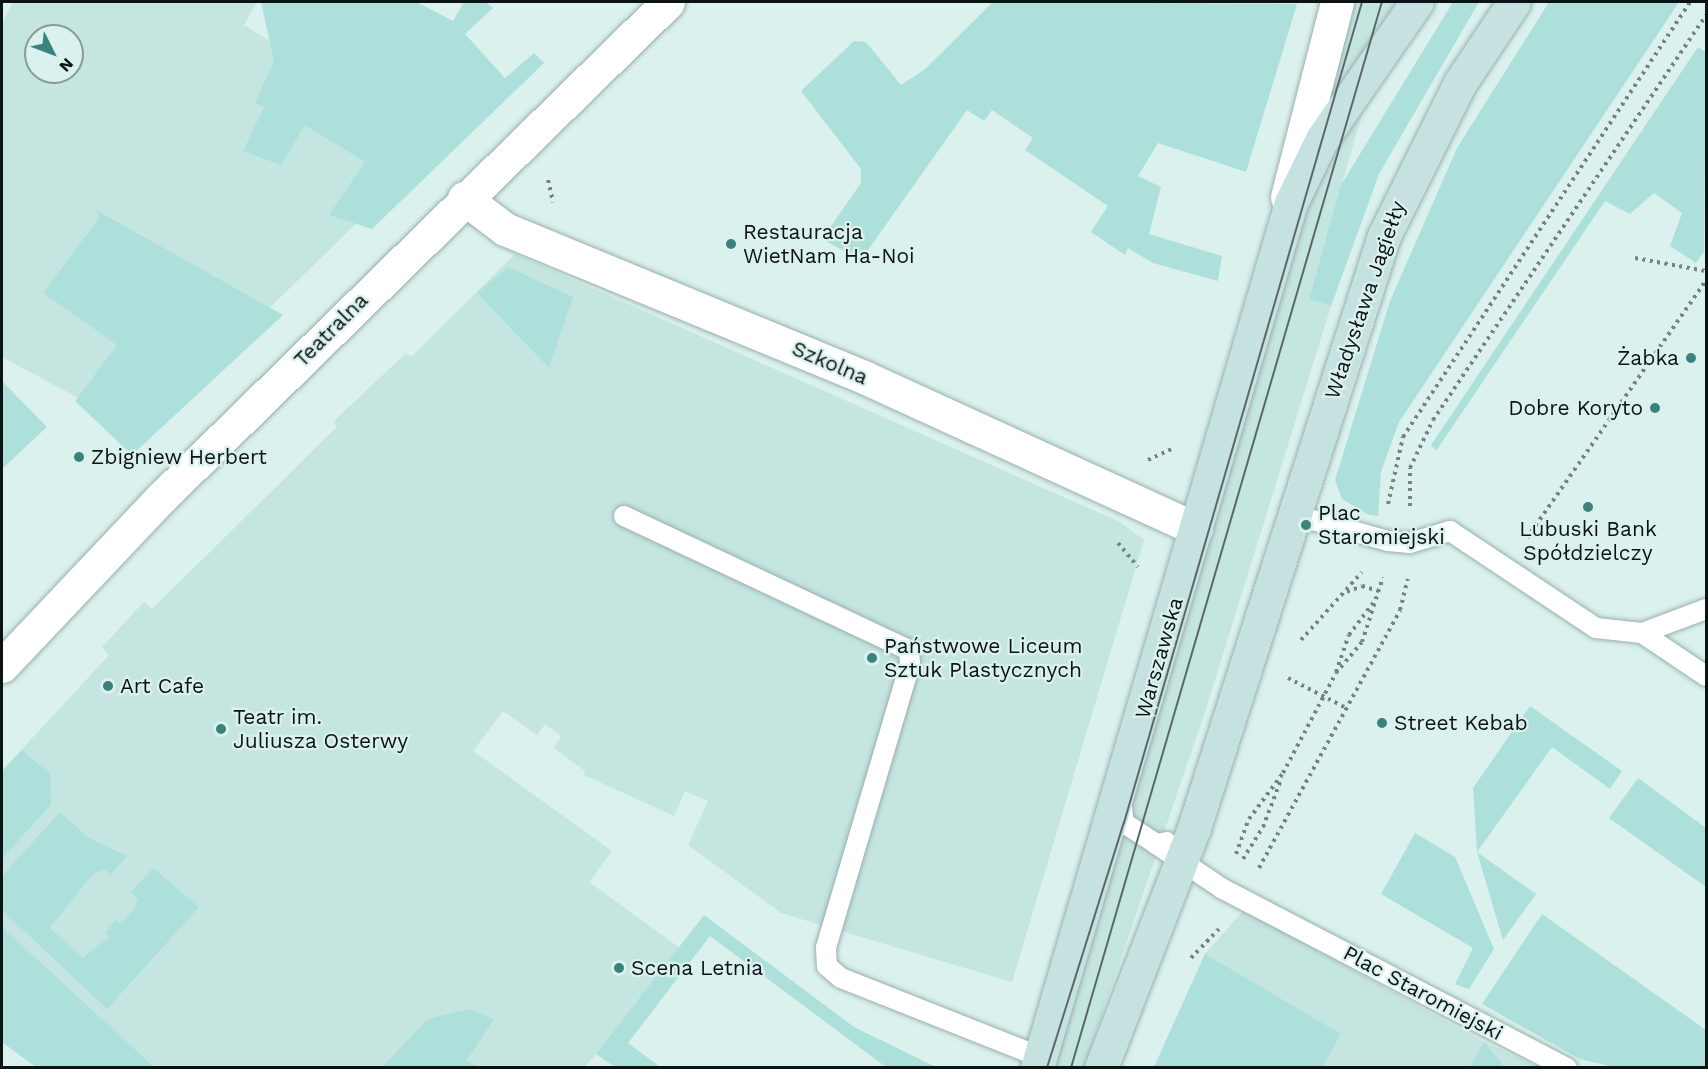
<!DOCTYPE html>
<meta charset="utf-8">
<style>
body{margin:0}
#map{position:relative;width:1708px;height:1069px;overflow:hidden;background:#daf1ee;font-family:"Work Sans",sans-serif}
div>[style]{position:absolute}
.built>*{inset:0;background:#c5e5e1}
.green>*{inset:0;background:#ade0da}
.path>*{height:4px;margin-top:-2px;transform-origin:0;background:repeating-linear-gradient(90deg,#748482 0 3px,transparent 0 7.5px)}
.roads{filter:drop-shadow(0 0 2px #9ab0ad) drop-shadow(0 0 2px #9ab0ad)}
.lane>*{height:20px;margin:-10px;padding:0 10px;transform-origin:10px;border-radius:10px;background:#fff}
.street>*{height:33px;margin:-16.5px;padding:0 16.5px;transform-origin:16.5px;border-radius:16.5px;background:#fff}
.secondary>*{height:33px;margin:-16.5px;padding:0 16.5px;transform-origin:16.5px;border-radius:16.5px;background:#c5e2e0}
.tram>*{height:1.5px;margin:-0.75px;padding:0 0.75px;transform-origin:0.75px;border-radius:0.75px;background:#5b6867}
.dots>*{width:16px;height:16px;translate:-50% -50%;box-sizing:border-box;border:3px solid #daf1ee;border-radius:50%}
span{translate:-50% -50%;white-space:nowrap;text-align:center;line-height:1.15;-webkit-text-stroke:4.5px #daf1ee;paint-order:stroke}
.poi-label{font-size:21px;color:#0c1413}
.left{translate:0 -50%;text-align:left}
.right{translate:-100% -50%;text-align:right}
.street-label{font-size:21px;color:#0c1413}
.frame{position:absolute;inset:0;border:3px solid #0c1413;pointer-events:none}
.north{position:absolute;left:24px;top:24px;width:60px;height:60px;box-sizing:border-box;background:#daf1ee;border:2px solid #889996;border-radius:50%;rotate:132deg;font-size:16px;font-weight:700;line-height:24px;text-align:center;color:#0c1413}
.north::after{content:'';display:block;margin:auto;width:21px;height:27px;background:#3b827c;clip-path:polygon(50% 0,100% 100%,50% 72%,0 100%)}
</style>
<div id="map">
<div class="built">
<i style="clip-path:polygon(evenodd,13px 2px,257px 2px,244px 25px,400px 122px,429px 153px,142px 432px,2px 357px,2px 24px,13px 2px,36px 36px,72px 36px,72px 72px,36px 72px,36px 36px)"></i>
<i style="clip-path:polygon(1348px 2px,1394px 2px,1309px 299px,1331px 306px,1207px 706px,1084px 1067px,1039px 1068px)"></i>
<i style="clip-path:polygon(515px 254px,1120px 522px,1144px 540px,1012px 982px,781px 913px,688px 845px,708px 801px,685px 791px,674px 816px,584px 775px,585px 771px,554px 748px,561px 736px,545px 724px,537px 735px,503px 711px,473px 751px,612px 851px,589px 882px,680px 948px,617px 1033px,584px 1067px,477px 1067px,443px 1042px,421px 1067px,36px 1067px,2px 1042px,2px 771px,109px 655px,102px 647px,144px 602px,152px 609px,337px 427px,334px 421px,406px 353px,411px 357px)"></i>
<i style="clip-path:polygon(1244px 910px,1484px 1042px,1538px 1067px,1154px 1068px,1205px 954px)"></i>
</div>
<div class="green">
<i style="clip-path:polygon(261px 2px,416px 2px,453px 21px,464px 2px,486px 2px,493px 8px,465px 34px,505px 78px,534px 53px,544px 63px,372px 229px,329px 215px,365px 162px,305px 125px,281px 165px,243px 151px,264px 107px,255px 103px,274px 61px)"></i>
<i style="clip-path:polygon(993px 2px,1297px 4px,1246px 172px,1158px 143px,1138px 176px,1161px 187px,1149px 234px,1222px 256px,1218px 281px,1153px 263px,1128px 248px,1125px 255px,1091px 232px,1108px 206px,1025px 150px,1033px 138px,992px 110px,984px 121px,967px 110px,861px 260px,822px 239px,861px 183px,861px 169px,801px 91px,854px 41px,866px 42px,901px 85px,924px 70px)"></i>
<i style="clip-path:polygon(1453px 2px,1479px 2px,1379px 174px,1331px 306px,1309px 299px,1341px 185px)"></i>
<i style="clip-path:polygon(1549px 2px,1679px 2px,1399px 422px,1381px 472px,1378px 516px,1369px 515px,1342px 499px,1335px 480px,1390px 301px,1457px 148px)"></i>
<i style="clip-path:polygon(1698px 47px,1706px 52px,1704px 252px,1696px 263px,1670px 246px,1682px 213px,1654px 193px,1630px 214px,1605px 201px,1436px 451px,1431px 445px)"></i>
<i style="clip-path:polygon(96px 210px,283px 315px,132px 455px,75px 401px,117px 345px,43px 293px,99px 218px)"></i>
<i style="clip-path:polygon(508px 267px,573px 297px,549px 368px,477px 293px)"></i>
<i style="clip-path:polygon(2px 381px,47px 427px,2px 469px)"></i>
<i style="clip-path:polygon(1530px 706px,1622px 771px,1610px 789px,1552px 747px,1477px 852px,1536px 894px,1503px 940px,1477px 852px,1473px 788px)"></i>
<i style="clip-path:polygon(22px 750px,50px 774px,51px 805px,2px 858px,2px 771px)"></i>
<i style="clip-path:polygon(1638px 778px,1706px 828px,1706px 887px,1609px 818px)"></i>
<i style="clip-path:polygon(60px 812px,89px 838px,127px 856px,111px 874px,104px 869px,92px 875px,50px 928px,83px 958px,109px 937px,105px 933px,116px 920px,121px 924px,133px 911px,138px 899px,131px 892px,153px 868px,199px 907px,107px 1009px,2px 910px,2px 876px)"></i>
<i style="clip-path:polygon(1415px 833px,1455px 857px,1494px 949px,1469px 989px,1455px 984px,1473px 948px,1381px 894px)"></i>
<i style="clip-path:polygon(1542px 914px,1706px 1030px,1706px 1067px,1613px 1067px,1580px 1059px,1482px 1004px)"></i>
<i style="clip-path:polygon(704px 915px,854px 1027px,936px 1067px,886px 1067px,710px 936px,628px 1043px,659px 1066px,615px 1067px,596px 1054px)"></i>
<i style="clip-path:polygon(2px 927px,154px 1067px,36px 1067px,2px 1042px)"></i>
<i style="clip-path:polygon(1205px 954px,1341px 1034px,1322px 1067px,1154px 1067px)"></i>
<i style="clip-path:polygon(470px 1009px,494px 1019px,467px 1060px,477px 1067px,382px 1067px,428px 1019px)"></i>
<i style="clip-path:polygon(1484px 1042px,1501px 1062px,1503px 1067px,1470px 1067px)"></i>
</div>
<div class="path">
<i style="left:548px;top:180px;width:23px;rotate:77deg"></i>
<i style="left:1635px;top:258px;width:72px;rotate:10.4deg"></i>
<i style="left:1148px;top:460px;width:29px;rotate:-25deg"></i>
<i style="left:1388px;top:504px;width:69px;rotate:-77.4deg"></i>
<i style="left:1403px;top:437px;width:521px;rotate:-56.58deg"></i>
<i style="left:1410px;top:506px;width:38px;rotate:-90deg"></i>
<i style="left:1410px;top:468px;width:53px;rotate:-64.4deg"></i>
<i style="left:1433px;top:420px;width:488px;rotate:-56deg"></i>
<i style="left:1527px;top:538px;width:314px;rotate:-55.2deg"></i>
<i style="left:1118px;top:543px;width:31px;rotate:50deg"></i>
<i style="left:1347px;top:592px;width:16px;rotate:-22deg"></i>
<i style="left:1362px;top:586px;width:18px;rotate:16deg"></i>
<i style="left:1301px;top:640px;width:91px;rotate:-48.1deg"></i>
<i style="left:1336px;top:672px;width:39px;rotate:-71deg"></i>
<i style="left:1349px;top:635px;width:40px;rotate:-53deg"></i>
<i style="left:1288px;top:678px;width:65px;rotate:27.3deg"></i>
<i style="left:1236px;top:854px;width:37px;rotate:-70deg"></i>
<i style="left:1249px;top:819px;width:57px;rotate:-53.5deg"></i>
<i style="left:1283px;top:773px;width:113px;rotate:-62.1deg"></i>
<i style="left:1336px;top:673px;width:40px;rotate:-50deg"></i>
<i style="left:1362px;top:642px;width:68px;rotate:-72.1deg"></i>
<i style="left:1243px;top:859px;width:38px;rotate:-58deg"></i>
<i style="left:1263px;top:827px;width:53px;rotate:-69.2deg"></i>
<i style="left:1259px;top:868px;width:294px;rotate:-61.3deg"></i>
<i style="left:1400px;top:610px;width:32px;rotate:-76deg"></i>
<i style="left:1191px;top:958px;width:40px;rotate:-46deg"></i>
</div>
<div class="roads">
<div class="lane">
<i style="left:1295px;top:515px;width:97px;rotate:15.6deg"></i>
<i style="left:1388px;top:541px;width:22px;rotate:5deg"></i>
<i style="left:1410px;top:543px;width:42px;rotate:-16.7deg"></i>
<i style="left:1450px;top:531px;width:175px;rotate:33.6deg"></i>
<i style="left:1596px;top:628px;width:46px;rotate:6.2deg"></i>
<i style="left:1642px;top:633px;width:77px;rotate:33.9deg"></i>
<i style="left:624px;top:516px;width:315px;rotate:25.2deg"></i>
<i style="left:909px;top:650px;width:14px;rotate:86deg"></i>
<i style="left:910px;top:664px;width:296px;rotate:106.5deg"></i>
<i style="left:826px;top:948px;width:18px;rotate:87deg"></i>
<i style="left:827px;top:966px;width:18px;rotate:41deg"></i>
<i style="left:841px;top:978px;width:215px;rotate:21.6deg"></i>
<i style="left:1642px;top:633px;width:68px;rotate:-20.6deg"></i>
<i style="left:1121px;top:800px;width:23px;rotate:83deg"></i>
<i style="left:1124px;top:823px;width:38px;rotate:33deg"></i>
<i style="left:1156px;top:844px;width:11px;rotate:-10deg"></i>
<i style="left:1156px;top:844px;width:81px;rotate:33.9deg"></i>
<i style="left:1223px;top:889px;width:388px;rotate:27.5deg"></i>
</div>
<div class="street">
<i style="left:1287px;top:197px;width:201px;rotate:-75.6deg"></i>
<i style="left:464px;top:198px;width:51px;rotate:37.1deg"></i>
<i style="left:505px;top:229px;width:388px;rotate:22.4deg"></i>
<i style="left:864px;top:377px;width:365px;rotate:24.6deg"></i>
<i style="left:2px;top:666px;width:231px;rotate:-46.6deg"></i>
<i style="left:161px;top:498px;width:709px;rotate:-44.37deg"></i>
</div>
<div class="secondary">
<i style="left:1037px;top:1068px;width:902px;rotate:-73.64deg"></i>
<i style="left:1291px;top:203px;width:71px;rotate:-64.2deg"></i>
<i style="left:1322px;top:139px;width:167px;rotate:-55.3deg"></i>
<i style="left:1101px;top:1068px;width:257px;rotate:-68.8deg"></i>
<i style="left:1194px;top:828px;width:622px;rotate:-72.21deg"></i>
<i style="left:1384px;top:236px;width:171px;rotate:-63.6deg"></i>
<i style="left:1460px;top:83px;width:97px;rotate:-56.3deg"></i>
</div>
</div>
<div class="tram">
<i style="left:1047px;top:1068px;width:257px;rotate:-72.6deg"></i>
<i style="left:1124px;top:823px;width:855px;rotate:-73.83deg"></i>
<i style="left:1071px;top:1068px;width:1110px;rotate:-73.74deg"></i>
</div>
<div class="dots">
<i style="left:731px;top:244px;background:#3b827c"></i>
<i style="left:1691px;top:358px;background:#3b827c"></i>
<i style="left:1655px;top:408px;background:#3b827c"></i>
<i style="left:79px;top:457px;background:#3b827c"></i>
<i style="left:1588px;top:507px;background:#3b827c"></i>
<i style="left:1306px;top:525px;background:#3b827c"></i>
<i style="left:872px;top:658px;background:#3b827c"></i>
<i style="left:108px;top:686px;background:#3b827c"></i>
<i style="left:1382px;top:723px;background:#3b827c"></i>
<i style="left:221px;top:729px;background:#3b827c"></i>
<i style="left:619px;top:968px;background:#3b827c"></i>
</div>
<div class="poi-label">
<span class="left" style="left:743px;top:244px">Restauracja<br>WietNam Ha-Noi</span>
<span class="right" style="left:1679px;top:358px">Żabka</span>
<span class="right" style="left:1643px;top:408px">Dobre Koryto</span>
<span class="left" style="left:91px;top:457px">Zbigniew Herbert</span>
<span class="left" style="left:1318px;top:525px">Plac<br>Staromiejski</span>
<span style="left:1588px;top:541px">Lubuski Bank<br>Spółdzielczy</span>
<span class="left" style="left:884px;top:658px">Państwowe Liceum<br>Sztuk Plastycznych</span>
<span class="left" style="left:120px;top:686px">Art Cafe</span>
<span class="left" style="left:233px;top:729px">Teatr im.<br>Juliusza Osterwy</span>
<span class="left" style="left:1394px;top:723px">Street Kebab</span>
<span class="left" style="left:631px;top:968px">Scena Letnia</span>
</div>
<div class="street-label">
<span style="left:1365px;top:300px;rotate:-71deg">Władysława Jagiełły</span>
<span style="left:331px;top:330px;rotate:-45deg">Teatralna</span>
<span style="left:830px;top:363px;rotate:23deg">Szkolna</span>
<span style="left:1159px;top:658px;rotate:-74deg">Warszawska</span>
<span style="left:1423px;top:993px;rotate:28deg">Plac Staromiejski</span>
</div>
<div class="frame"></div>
<div class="north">N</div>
</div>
